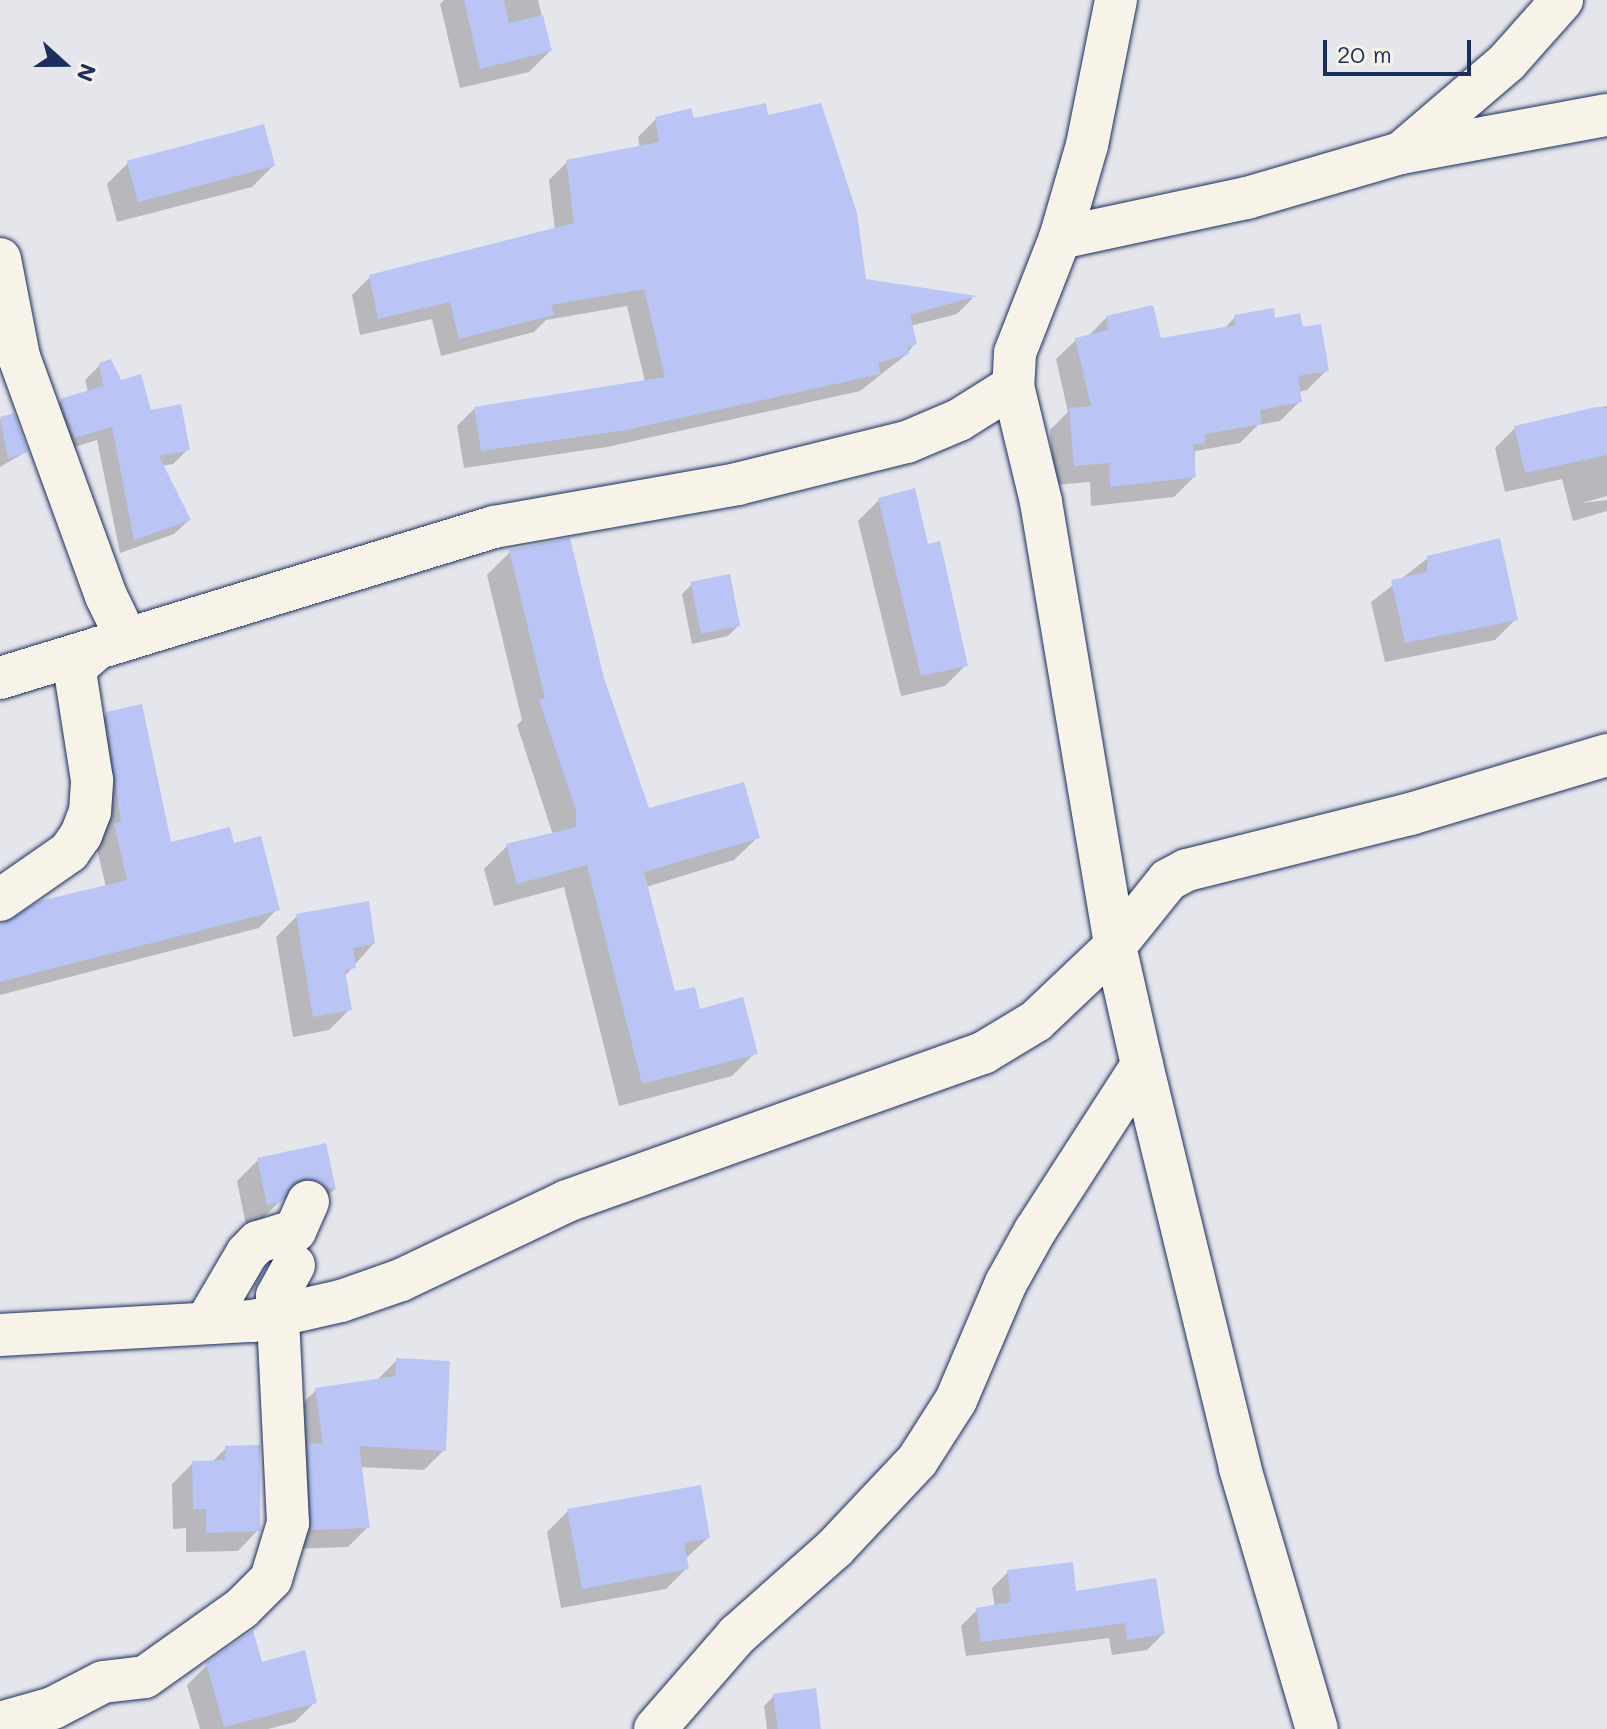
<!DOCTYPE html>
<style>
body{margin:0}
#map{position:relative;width:1607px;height:1729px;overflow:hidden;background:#e5e5ec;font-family:Mali,sans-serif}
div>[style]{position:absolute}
.shadow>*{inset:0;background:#0003}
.building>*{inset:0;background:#bac5f6;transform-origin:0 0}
.roads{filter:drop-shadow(0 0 2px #1b2f5e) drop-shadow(0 0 2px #1b2f5e)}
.street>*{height:42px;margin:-21px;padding:0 21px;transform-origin:21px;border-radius:21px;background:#f7f3e8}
span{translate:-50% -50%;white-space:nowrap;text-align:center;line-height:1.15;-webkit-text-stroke:6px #f7f3e8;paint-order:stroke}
.north{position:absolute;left:24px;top:24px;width:80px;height:80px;-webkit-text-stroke:6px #f7f3e8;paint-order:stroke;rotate:111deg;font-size:22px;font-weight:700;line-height:32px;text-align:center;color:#1b2f5e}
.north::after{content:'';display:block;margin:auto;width:28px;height:36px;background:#1b2f5e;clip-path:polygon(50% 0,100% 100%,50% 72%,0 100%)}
.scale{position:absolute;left:1323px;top:40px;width:148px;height:36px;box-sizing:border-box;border:4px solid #1b2f5e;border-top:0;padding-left:10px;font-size:24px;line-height:28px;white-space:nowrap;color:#1b2f5e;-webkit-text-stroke:6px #f7f3e8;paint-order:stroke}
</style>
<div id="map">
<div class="shadow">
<i style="clip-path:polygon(444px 0,538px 0,550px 51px,529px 72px,460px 88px,440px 4px)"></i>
<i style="clip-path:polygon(766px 118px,864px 281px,973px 298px,957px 314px,910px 326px,915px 343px,907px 354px,860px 391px,607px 447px,464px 468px,457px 426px,475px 408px,645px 382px,627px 306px,546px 320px,534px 332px,441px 356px,432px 319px,360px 335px,352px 295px,370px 277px,555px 230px,549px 180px,567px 162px,640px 148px,638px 137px,656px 119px)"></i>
<i style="clip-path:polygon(128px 163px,273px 166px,252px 187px,117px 222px,107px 184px)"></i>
<i style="clip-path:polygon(1235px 317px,1302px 329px,1327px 370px,1307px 390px,1299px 392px,1300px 401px,1280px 421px,1258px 425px,1240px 443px,1195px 451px,1194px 477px,1174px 497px,1091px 506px,1090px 482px,1054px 485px,1050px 430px,1068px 412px,1056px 359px,1076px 340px,1087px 337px,1106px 318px,1159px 340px,1224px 329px)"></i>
<i style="clip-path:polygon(100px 365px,188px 449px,173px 464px,162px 466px,189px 520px,174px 534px,120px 553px,97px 440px,59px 452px,46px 415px,61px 401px,88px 392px,85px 380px)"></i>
<i style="clip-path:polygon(1607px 406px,1607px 496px,1582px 503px,1607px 500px,1607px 511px,1573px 521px,1562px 479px,1505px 492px,1495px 448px,1515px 428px)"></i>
<i style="clip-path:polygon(13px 416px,26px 452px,0 467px,0 419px)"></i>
<i style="clip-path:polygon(879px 500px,927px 546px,966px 665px,945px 686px,901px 696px,858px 521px)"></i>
<i style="clip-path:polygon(510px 552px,603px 679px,648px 811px,758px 837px,734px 860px,646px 887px,674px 993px,755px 1053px,732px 1076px,619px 1106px,564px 887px,494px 906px,484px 869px,507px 846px,553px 835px,517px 725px,522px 720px,487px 575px)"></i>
<i style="clip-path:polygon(1428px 558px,1516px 619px,1495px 640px,1385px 662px,1371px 602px)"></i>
<i style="clip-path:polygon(692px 584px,738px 626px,728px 636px,692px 644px,682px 594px)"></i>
<i style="clip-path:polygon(107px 714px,170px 844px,232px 845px,277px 909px,259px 928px,0 995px,0 925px,106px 887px,96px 845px,103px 838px,88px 733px)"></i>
<i style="clip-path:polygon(297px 916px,373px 944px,344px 977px,350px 1009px,329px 1030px,293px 1037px,276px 937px)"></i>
<i style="clip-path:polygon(324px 1146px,334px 1190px,313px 1210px,283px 1198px,259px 1222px,246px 1225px,237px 1181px,258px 1160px)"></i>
<i style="clip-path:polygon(397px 1360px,444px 1450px,424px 1470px,360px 1467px,368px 1527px,348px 1547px,292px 1549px,296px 1410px,316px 1390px,377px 1380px)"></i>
<i style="clip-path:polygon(226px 1448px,258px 1530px,238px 1551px,186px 1552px,186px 1528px,173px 1529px,172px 1484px,193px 1463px,212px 1462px)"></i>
<i style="clip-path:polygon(568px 1511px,708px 1538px,685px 1559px,687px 1568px,666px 1589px,561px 1608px,547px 1532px)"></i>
<i style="clip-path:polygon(1008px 1572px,1074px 1594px,1163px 1634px,1147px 1650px,1112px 1655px,1109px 1638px,966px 1656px,961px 1626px,977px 1610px,995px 1607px,992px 1588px)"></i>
<i style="clip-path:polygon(208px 1664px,261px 1665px,315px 1702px,295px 1722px,268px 1729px,200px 1729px,187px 1685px)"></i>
<i style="clip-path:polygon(774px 1696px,819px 1729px,767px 1729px,764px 1706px)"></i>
</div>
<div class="building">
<i style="clip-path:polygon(464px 0,504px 0,509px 23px,543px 15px,552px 51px,480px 69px)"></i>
<i style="clip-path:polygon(766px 103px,768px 115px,821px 103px,857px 213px,866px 279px,977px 296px,910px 315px,917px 344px,908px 347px,909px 354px,878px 363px,881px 374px,626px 430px,481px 451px,474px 407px,665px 377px,644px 289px,551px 305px,554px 315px,459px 339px,450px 302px,378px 319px,369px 275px,574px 223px,566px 160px,659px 142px,655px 117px,691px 108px,694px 118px)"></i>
<i style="left:264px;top:124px;width:43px;height:142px;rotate:75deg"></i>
<i style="clip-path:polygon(1153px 305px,1161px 338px,1236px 325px,1234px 315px,1274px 308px,1275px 318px,1300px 313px,1303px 327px,1321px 324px,1329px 371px,1298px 376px,1302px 402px,1260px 410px,1262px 424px,1205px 434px,1205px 443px,1193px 445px,1196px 477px,1110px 487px,1109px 463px,1074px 466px,1069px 408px,1091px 406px,1075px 338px,1108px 330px,1106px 316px)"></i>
<i style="clip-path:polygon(111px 359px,121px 380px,141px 374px,151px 410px,181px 404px,190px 450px,159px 456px,191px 520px,134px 540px,112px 427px,74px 438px,60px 399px,103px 386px,99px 363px)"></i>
<i style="clip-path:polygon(1596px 407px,1607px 408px,1607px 455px,1525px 473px,1514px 426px)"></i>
<i style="clip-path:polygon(14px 413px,28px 452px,8px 459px,0 417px)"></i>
<i style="clip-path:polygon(915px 488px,928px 544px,940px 541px,968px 666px,921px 676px,878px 498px)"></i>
<i style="clip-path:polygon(570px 538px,604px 678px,649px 808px,744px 782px,760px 838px,644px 872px,675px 991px,695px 987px,700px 1009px,743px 997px,758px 1054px,642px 1084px,587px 865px,517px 884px,506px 844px,576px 827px,576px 810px,539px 700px,545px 698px,509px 550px)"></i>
<i style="clip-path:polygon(1500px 538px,1518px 620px,1405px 643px,1391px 580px,1427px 572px,1427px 556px)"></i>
<i style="left:730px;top:574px;width:53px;height:40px;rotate:79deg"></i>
<i style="clip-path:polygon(142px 704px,171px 842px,230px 827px,234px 843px,261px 836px,280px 910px,0 982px,0 924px,40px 901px,127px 880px,114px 824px,121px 822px,106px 712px)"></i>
<i style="clip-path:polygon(369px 901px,375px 944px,353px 948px,356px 968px,345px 970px,352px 1010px,313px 1017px,296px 914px)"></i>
<i style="clip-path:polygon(326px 1143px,336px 1190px,305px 1178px,293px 1183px,282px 1202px,267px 1205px,257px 1158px)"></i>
<i style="clip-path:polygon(396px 1358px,450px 1361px,446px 1451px,359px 1446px,370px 1528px,311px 1530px,308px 1444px,323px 1443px,315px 1388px,395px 1376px)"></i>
<i style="clip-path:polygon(260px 1445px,260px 1531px,206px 1533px,206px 1509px,193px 1509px,192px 1461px,225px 1460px,225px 1446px)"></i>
<i style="clip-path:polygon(701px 1485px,710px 1538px,684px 1543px,689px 1569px,582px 1589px,567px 1509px)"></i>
<i style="clip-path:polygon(1073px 1562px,1076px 1591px,1156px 1578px,1165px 1634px,1127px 1640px,1125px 1623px,981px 1642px,976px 1608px,1011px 1602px,1007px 1570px)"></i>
<i style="clip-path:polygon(253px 1630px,262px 1662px,305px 1650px,317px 1703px,224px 1727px,206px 1663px)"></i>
<i style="clip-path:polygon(816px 1688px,821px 1729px,778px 1729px,773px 1694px)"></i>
</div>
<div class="roads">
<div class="street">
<i style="left:1116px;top:0;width:148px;rotate:101.3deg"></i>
<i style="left:1087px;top:145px;width:97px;rotate:106.2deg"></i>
<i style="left:1060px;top:238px;width:123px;rotate:111.4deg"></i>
<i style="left:1015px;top:353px;width:33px;rotate:93deg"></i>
<i style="left:1013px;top:386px;width:119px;rotate:76.4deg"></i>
<i style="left:1041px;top:502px;width:450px;rotate:80.5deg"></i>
<i style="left:1115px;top:946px;width:122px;rotate:77.2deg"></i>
<i style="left:1142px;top:1065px;width:415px;rotate:76.3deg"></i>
<i style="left:1240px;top:1468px;width:272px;rotate:73.6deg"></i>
<i style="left:1401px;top:153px;width:140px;rotate:-40.6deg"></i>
<i style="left:1507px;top:62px;width:83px;rotate:-48.4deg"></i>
<i style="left:1060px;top:238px;width:191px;rotate:-12.1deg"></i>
<i style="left:1247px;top:198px;width:160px;rotate:-16.3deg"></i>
<i style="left:1401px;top:153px;width:209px;rotate:-10.5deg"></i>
<i style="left:0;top:259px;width:100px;rotate:79deg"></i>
<i style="left:19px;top:357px;width:254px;rotate:70deg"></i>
<i style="left:106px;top:596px;width:48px;rotate:64deg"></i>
<i style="left:0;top:678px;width:517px;rotate:-17deg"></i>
<i style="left:494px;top:527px;width:247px;rotate:-10deg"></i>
<i style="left:737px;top:484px;width:175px;rotate:-13.9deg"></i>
<i style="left:907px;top:442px;width:56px;rotate:-22.9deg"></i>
<i style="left:959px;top:420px;width:64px;rotate:-32.2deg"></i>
<i style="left:0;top:900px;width:84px;rotate:-34.8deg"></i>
<i style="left:69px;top:852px;width:21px;rotate:-55deg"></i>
<i style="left:81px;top:835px;width:25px;rotate:-69deg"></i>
<i style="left:90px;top:812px;width:32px;rotate:-86deg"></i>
<i style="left:92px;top:780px;width:103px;rotate:-98.9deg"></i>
<i style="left:76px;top:678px;width:12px;rotate:-85deg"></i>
<i style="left:77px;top:666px;width:28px;rotate:-41deg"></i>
<i style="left:206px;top:1323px;width:81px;rotate:-59.6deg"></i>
<i style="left:247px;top:1253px;width:16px;rotate:-45deg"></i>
<i style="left:258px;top:1242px;width:39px;rotate:-17deg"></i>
<i style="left:295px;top:1231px;width:32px;rotate:-66deg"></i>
<i style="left:0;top:1335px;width:253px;rotate:-3.2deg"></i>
<i style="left:253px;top:1321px;width:90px;rotate:-12.8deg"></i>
<i style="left:341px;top:1301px;width:64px;rotate:-19.3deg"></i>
<i style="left:401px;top:1280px;width:184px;rotate:-25.4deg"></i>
<i style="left:567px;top:1201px;width:442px;rotate:-19.6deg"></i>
<i style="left:983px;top:1053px;width:62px;rotate:-31.1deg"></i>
<i style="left:1036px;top:1021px;width:109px;rotate:-43.5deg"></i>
<i style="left:1115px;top:946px;width:85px;rotate:-51.2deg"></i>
<i style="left:1168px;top:880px;width:21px;rotate:-28deg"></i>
<i style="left:1187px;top:870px;width:230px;rotate:-14.1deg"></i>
<i style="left:1410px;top:814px;width:206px;rotate:-16.7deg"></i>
<i style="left:0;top:1723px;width:55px;rotate:-15.8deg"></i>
<i style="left:53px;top:1708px;width:56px;rotate:-27.5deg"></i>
<i style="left:103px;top:1682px;width:42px;rotate:-6.8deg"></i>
<i style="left:145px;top:1677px;width:119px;rotate:-35.4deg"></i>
<i style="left:242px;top:1608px;width:41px;rotate:-45deg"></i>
<i style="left:271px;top:1579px;width:59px;rotate:-73.1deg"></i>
<i style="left:288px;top:1523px;width:227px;rotate:-92.8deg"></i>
<i style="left:277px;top:1296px;width:35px;rotate:-61deg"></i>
<i style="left:655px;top:1729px;width:125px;rotate:-48.9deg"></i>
<i style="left:737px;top:1635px;width:130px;rotate:-41.6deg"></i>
<i style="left:834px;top:1549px;width:121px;rotate:-46.7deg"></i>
<i style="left:917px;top:1461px;width:72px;rotate:-57.4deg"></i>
<i style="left:956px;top:1400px;width:127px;rotate:-66.9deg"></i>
<i style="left:1006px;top:1283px;width:60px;rotate:-60.9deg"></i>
<i style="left:1035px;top:1231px;width:197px;rotate:-57.2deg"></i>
</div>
</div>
<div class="north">N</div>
<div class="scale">20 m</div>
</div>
